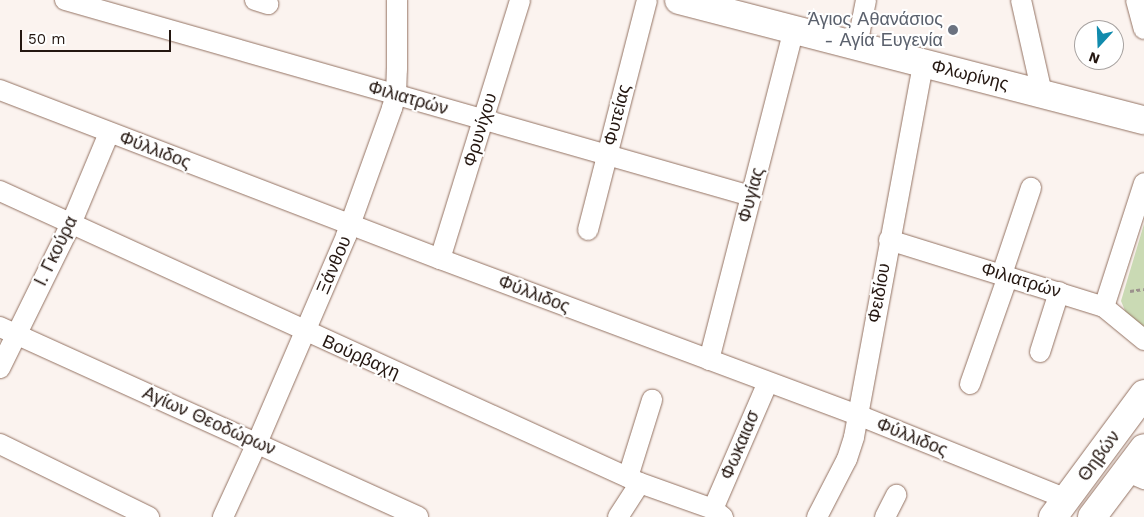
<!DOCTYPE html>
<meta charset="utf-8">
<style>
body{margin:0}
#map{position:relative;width:1144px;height:517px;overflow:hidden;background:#fbf3ef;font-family:"Work Sans",sans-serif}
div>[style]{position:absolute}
.green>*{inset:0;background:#cadab4}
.path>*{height:3px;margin-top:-1.5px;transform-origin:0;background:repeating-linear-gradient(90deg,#9c928d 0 4px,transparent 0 6.5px)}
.roads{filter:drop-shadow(0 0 1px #937262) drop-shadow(0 0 1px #937262)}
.street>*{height:20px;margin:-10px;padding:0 10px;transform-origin:10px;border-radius:10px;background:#fff}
.secondary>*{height:28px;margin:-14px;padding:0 14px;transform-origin:14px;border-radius:14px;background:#fff}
.dots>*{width:14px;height:14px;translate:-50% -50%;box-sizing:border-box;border:2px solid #fff;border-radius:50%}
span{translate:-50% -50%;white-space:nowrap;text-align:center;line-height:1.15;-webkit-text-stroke:4px #fff;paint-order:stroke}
.worship-label{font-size:18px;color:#5b616d}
.right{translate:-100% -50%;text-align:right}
.street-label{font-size:18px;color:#241711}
.north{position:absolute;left:1074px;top:20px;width:50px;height:50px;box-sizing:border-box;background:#fff;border:1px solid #a7a2a0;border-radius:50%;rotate:200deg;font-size:14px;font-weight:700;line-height:20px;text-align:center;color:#241711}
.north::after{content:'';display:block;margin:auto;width:18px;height:22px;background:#118bad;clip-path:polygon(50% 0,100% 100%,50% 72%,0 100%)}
.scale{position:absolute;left:20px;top:30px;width:151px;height:22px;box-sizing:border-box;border:2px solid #241711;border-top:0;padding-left:6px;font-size:15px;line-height:18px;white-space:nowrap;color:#241711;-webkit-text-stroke:4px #fff;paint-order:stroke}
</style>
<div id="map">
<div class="green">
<i style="clip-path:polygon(1144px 224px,1144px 329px,1126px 313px,1121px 301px)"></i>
</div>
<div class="path">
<i style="left:1130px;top:291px;width:14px;rotate:-8deg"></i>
</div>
<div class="roads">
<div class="street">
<i style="left:65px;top:0;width:713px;rotate:15.95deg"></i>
<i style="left:255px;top:0;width:14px;rotate:17deg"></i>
<i style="left:1021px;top:0;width:95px;rotate:77.3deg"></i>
<i style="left:1136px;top:0;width:30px;rotate:75deg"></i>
<i style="left:857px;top:46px;width:47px;rotate:-78.9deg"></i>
<i style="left:0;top:90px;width:471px;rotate:21deg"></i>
<i style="left:440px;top:259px;width:446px;rotate:20.5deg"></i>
<i style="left:858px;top:415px;width:225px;rotate:21.9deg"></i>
<i style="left:0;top:191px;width:703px;rotate:24.52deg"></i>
<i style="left:640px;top:483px;width:77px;rotate:19.6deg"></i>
<i style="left:713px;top:509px;width:13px;rotate:39deg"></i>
<i style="left:588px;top:230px;width:237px;rotate:-75.6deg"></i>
<i style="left:889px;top:240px;width:225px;rotate:17.3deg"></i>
<i style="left:1104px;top:307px;width:52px;rotate:39.5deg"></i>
<i style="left:440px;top:259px;width:271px;rotate:-72.8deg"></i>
<i style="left:1002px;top:274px;width:91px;rotate:-71.4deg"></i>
<i style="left:1104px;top:307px;width:130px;rotate:-72.1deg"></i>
<i style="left:0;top:327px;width:459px;rotate:24.4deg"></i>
<i style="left:1040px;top:352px;width:63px;rotate:-72.4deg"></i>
<i style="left:709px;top:360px;width:342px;rotate:-75.6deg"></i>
<i style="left:0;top:368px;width:161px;rotate:-63.8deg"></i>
<i style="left:71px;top:224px;width:99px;rotate:-67.3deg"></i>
<i style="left:970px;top:384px;width:114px;rotate:-70.6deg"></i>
<i style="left:0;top:444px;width:166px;rotate:26.1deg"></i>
<i style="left:1126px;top:471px;width:20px;rotate:24deg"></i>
<i style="left:628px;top:477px;width:81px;rotate:-72.7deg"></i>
<i style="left:713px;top:509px;width:138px;rotate:-66.6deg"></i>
<i style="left:223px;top:517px;width:81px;rotate:-65.3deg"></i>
<i style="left:257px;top:443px;width:225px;rotate:-66.7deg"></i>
<i style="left:346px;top:236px;width:136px;rotate:-70.2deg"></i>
<i style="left:392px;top:108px;width:14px;rotate:-73deg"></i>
<i style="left:396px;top:95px;width:26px;rotate:-88deg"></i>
<i style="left:397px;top:69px;width:69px;rotate:-90deg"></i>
<i style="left:618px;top:517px;width:40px;rotate:-57.1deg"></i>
<i style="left:817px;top:517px;width:65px;rotate:-62.7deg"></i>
<i style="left:847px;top:459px;width:23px;rotate:-72deg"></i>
<i style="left:854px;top:437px;width:380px;rotate:-79.5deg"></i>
<i style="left:885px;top:517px;width:25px;rotate:-63deg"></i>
</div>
<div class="secondary">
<i style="left:679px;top:0;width:480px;rotate:14.5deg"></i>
<i style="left:1053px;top:517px;width:153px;rotate:-53.5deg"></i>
<i style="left:1092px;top:517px;width:86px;rotate:-53deg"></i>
</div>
</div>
<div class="dots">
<i style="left:953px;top:30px;background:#6b7280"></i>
</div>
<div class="worship-label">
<span class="right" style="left:943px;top:30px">Άγιος Αθανάσιος<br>- Αγία Ευγενία</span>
</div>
<div class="street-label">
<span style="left:970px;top:75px;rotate:14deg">Φλωρίνης</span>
<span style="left:408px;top:98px;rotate:16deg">Φιλιατρών</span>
<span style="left:617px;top:115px;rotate:-76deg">Φυτείας</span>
<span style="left:480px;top:130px;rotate:-73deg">Φρυνίχου</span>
<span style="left:155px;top:150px;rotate:21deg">Φύλλιδος</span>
<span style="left:751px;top:195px;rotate:-75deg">Φυγίας</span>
<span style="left:56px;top:251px;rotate:-64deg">Ι. Γκούρα</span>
<span style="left:334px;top:265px;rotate:-67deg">Ξάνθου</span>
<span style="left:1021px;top:280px;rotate:17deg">Φιλιατρών</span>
<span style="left:879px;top:293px;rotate:-80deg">Φειδίου</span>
<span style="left:534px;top:294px;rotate:21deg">Φύλλιδος</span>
<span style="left:361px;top:357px;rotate:24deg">Βούρβαχη</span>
<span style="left:209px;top:421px;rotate:24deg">Αγίων Θεοδώρων</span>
<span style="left:912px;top:437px;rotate:22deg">Φύλλιδος</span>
<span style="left:740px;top:445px;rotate:-67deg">Φωκαιασ</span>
<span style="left:1099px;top:456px;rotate:-54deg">Θηβών</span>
</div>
<div class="north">N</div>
<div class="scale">50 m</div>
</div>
